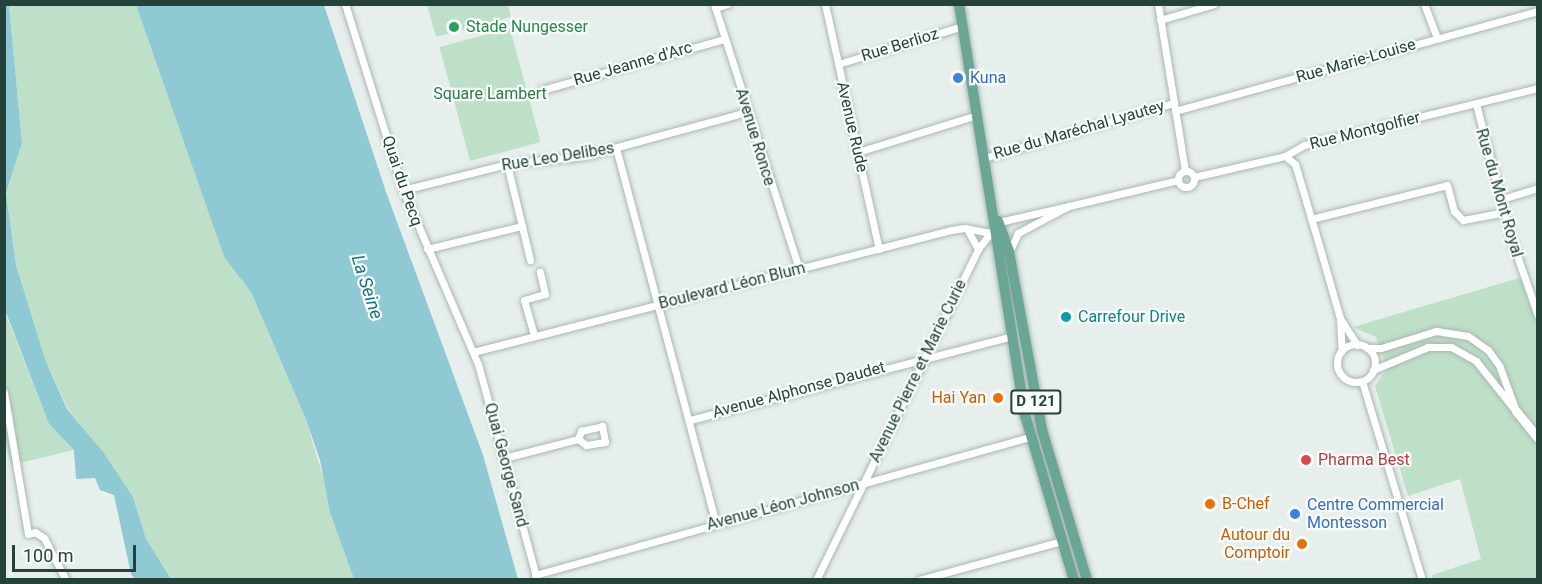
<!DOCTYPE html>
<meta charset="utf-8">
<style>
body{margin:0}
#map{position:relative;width:1542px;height:584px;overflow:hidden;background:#e6efeb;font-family:Roboto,sans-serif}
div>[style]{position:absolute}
.green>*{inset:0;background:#bfe0c8;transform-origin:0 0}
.water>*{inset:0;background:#8ec9d4}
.roads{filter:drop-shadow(0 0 2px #a8b8b2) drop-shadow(0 0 2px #a8b8b2)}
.street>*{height:7px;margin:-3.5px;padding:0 3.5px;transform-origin:3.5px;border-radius:3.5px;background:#fff}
.street>.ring{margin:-3.5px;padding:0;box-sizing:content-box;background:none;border:7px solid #fff;border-radius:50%}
.secondary>*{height:9px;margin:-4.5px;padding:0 4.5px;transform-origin:4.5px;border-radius:4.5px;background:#fff}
.primary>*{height:10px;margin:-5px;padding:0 5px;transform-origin:5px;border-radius:5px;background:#6aa596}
.dots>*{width:16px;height:16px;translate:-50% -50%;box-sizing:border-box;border:3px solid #f7fbf9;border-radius:50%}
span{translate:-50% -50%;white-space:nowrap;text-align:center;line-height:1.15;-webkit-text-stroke:4.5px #f7fbf9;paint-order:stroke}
.shield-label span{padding:2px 4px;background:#f7fbf9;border:2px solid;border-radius:4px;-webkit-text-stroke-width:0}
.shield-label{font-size:15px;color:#24423a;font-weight:700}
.leisure-label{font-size:16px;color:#27864d}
.left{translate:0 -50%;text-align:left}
.street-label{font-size:16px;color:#24423a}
.shop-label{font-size:16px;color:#366cbe}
.park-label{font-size:16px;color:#2d7a4b}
.culture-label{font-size:16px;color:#0d838f}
.food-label{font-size:16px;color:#c56008}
.right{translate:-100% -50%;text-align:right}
.health-label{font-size:16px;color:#be3a42}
.water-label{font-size:18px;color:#1c6f80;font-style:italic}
.frame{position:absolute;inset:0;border:6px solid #24423a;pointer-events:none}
.scale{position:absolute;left:12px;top:545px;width:124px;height:27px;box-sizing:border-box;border:3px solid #24423a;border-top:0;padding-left:8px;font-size:18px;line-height:21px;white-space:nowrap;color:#24423a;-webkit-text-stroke:4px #f7fbf9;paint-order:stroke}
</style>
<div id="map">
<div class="green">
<i style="clip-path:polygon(9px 5px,136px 5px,224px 257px,251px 292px,305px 417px,354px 579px,171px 579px,146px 540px,133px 497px,106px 456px,68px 409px,46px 362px,16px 265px,6px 193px,22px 143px)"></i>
<i style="clip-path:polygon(427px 5px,508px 5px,511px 17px,436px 37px)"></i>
<i style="left:510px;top:28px;width:118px;height:73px;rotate:75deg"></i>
<i style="clip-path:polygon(1519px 278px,1537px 298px,1537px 579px,1433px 579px,1432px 575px,1481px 559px,1460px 479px,1408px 496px,1375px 386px,1387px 368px,1376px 337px,1353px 327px)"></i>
<i style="clip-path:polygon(4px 310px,49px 424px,74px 450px,11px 465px,5px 438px)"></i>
</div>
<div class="water">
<i style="clip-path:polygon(4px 5px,9px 5px,22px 143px,6px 193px,16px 265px,46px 362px,67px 409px,104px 453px,133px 497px,146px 539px,171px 579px,135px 579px,131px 574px,114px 495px,100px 490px,95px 478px,76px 479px,74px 450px,49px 424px,5px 310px)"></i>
<i style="clip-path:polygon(136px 5px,324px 5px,386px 192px,483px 455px,518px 579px,354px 579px,330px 512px,320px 460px,305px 417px,251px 292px,224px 257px)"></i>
</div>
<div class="roads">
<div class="street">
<i style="left:345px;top:4px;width:195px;rotate:72.7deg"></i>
<i style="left:403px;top:190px;width:189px;rotate:66.7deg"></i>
<i style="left:478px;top:364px;width:224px;rotate:74.7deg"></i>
<i style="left:714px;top:4px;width:278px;rotate:72.2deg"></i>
<i style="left:825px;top:4px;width:251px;rotate:77.6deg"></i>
<i style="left:1158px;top:4px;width:169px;rotate:80.8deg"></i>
<i style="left:1424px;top:4px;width:36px;rotate:69deg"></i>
<i style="left:715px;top:8px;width:13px;rotate:-18deg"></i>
<i style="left:1160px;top:20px;width:56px;rotate:-16.5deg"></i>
<i style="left:838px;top:64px;width:131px;rotate:-16.9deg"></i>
<i style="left:542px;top:90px;width:190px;rotate:-15.6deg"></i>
<i style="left:1476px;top:104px;width:142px;rotate:75.3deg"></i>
<i style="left:1512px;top:241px;width:79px;rotate:70.9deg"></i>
<i style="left:1175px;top:111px;width:377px;rotate:-15.4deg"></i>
<i style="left:616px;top:148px;width:389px;rotate:75.1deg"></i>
<i style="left:858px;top:152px;width:125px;rotate:-17.3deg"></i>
<i style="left:1285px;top:156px;width:13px;rotate:39deg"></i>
<i style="left:1295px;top:164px;width:84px;rotate:73.5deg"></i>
<i style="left:1319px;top:245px;width:76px;rotate:74deg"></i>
<i style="left:1340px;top:318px;width:33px;rotate:87deg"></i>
<i style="left:984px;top:158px;width:197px;rotate:-16.2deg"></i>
<i style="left:507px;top:164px;width:99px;rotate:76.5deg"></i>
<i class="ring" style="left:1178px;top:171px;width:9px;height:9px"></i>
<i style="left:1194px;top:177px;width:93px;rotate:-13deg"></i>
<i style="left:1285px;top:156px;width:22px;rotate:-30deg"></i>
<i style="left:1304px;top:145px;width:241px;rotate:-13.7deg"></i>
<i style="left:403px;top:190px;width:107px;rotate:-14deg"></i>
<i style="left:507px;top:164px;width:77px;rotate:-5.9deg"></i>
<i style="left:584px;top:156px;width:169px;rotate:-15.1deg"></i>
<i style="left:1502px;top:199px;width:38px;rotate:-17deg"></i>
<i style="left:1069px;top:206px;width:112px;rotate:-13.4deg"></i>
<i style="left:1311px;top:219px;width:140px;rotate:-14deg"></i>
<i style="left:1447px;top:185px;width:27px;rotate:75deg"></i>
<i style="left:1454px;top:211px;width:13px;rotate:45deg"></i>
<i style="left:1463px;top:220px;width:43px;rotate:-10.8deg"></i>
<i style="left:967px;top:229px;width:23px;rotate:61deg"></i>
<i style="left:427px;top:249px;width:98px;rotate:-13.6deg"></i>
<i style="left:1341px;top:320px;width:30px;rotate:57deg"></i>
<i style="left:534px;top:335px;width:36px;rotate:-106deg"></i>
<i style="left:524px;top:300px;width:22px;rotate:-16deg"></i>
<i style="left:545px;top:294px;width:23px;rotate:-103deg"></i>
<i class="ring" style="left:1337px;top:344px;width:31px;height:31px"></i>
<i style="left:1367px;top:348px;width:14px"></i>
<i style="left:1381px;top:348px;width:58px;rotate:-17.2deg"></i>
<i style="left:1436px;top:331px;width:32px;rotate:9deg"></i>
<i style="left:1468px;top:336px;width:24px;rotate:35deg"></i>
<i style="left:1488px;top:350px;width:19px;rotate:54deg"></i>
<i style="left:1499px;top:365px;width:49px;rotate:69.7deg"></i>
<i style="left:473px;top:352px;width:493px;rotate:-14.3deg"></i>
<i style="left:951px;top:230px;width:14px;rotate:-8deg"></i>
<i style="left:965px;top:228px;width:26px;rotate:11deg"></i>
<i style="left:1373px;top:370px;width:60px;rotate:-22.7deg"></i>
<i style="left:1428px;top:347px;width:23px"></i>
<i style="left:1451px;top:347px;width:29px;rotate:29deg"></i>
<i style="left:1476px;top:361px;width:63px;rotate:51.5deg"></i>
<i style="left:1362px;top:381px;width:208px;rotate:73.2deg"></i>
<i style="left:4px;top:392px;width:144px;rotate:80.4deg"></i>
<i style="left:28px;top:534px;width:7px;rotate:-16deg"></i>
<i style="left:35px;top:532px;width:11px;rotate:34deg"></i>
<i style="left:44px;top:538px;width:47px;rotate:62.4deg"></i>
<i style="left:690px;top:420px;width:334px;rotate:-14.6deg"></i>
<i style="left:602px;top:426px;width:16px;rotate:79deg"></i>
<i style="left:605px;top:442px;width:19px;rotate:171deg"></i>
<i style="left:586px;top:445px;width:10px;rotate:-143deg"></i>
<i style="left:578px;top:439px;width:9px;rotate:-69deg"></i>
<i style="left:581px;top:431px;width:22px;rotate:-13deg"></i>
<i style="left:504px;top:458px;width:76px;rotate:-14.4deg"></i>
<i style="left:535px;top:575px;width:514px;rotate:-15.58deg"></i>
<i style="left:816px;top:580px;width:369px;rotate:-63.9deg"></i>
<i style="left:978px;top:249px;width:34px;rotate:-52deg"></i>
<i style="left:999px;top:222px;width:72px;rotate:-12.9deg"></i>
<i style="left:1069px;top:206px;width:58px;rotate:152.1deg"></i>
<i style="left:1018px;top:233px;width:21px;rotate:115deg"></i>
<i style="left:919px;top:580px;width:148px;rotate:-15.3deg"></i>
</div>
<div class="secondary">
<i style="left:1516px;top:411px;width:35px;rotate:51deg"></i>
</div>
<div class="primary">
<i style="left:959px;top:4px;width:416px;rotate:80.9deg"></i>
<i style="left:1025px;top:415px;width:172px;rotate:73.5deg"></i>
<i style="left:998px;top:221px;width:33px;rotate:70deg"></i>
<i style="left:1009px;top:252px;width:181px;rotate:79.5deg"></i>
<i style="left:1042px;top:430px;width:157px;rotate:73.3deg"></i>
</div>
</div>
<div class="dots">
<i style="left:454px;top:27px;background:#2e9e5b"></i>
<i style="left:958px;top:78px;background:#3f7fe0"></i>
<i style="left:1066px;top:317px;background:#0f9aa8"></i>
<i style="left:998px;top:398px;background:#e8710a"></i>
<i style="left:1306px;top:460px;background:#e0444e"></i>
<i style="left:1210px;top:504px;background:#e8710a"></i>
<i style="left:1295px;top:514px;background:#3f7fe0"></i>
<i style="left:1302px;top:544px;background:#e8710a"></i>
</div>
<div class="shield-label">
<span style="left:1036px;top:402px">D 121</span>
</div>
<div class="leisure-label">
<span class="left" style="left:466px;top:27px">Stade Nungesser</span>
</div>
<div class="street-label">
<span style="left:900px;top:45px;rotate:-17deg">Rue Berlioz</span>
<span style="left:1356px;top:61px;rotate:-16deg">Rue Marie-Louise</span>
<span style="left:633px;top:64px;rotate:-16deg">Rue Jeanne d'Arc</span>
<span style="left:852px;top:127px;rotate:77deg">Avenue Rude</span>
<span style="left:1079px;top:130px;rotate:-16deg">Rue du Maréchal Lyautey</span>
<span style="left:1365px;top:131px;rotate:-14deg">Rue Montgolfier</span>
<span style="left:755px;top:137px;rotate:73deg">Avenue Ronce</span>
<span style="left:558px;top:157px;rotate:-9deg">Rue Leo Delibes</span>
<span style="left:402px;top:181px;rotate:71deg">Quai du Pecq</span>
<span style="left:1499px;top:193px;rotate:74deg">Rue du Mont Royal</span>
<span style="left:732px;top:286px;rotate:-14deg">Boulevard Léon Blum</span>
<span style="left:918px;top:371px;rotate:-64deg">Avenue Pierre et Marie Curie</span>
<span style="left:799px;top:390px;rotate:-15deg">Avenue Alphonse Daudet</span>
<span style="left:506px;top:465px;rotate:75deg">Quai George Sand</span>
<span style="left:783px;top:505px;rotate:-15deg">Avenue Léon Johnson</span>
</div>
<div class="shop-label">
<span class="left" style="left:970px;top:78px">Kuna</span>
<span class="left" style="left:1307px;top:514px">Centre Commercial<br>Montesson</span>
</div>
<div class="park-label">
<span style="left:490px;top:94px">Square Lambert</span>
</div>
<div class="culture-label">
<span class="left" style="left:1078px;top:317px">Carrefour Drive</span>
</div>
<div class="food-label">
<span class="right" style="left:986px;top:398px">Hai Yan</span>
<span class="left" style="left:1222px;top:504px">B-Chef</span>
<span class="right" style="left:1290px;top:544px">Autour du<br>Comptoir</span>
</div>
<div class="health-label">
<span class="left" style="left:1318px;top:460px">Pharma Best</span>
</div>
<div class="water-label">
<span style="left:367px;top:287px;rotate:72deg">La Seine</span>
</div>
<div class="frame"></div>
<div class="scale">100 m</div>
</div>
